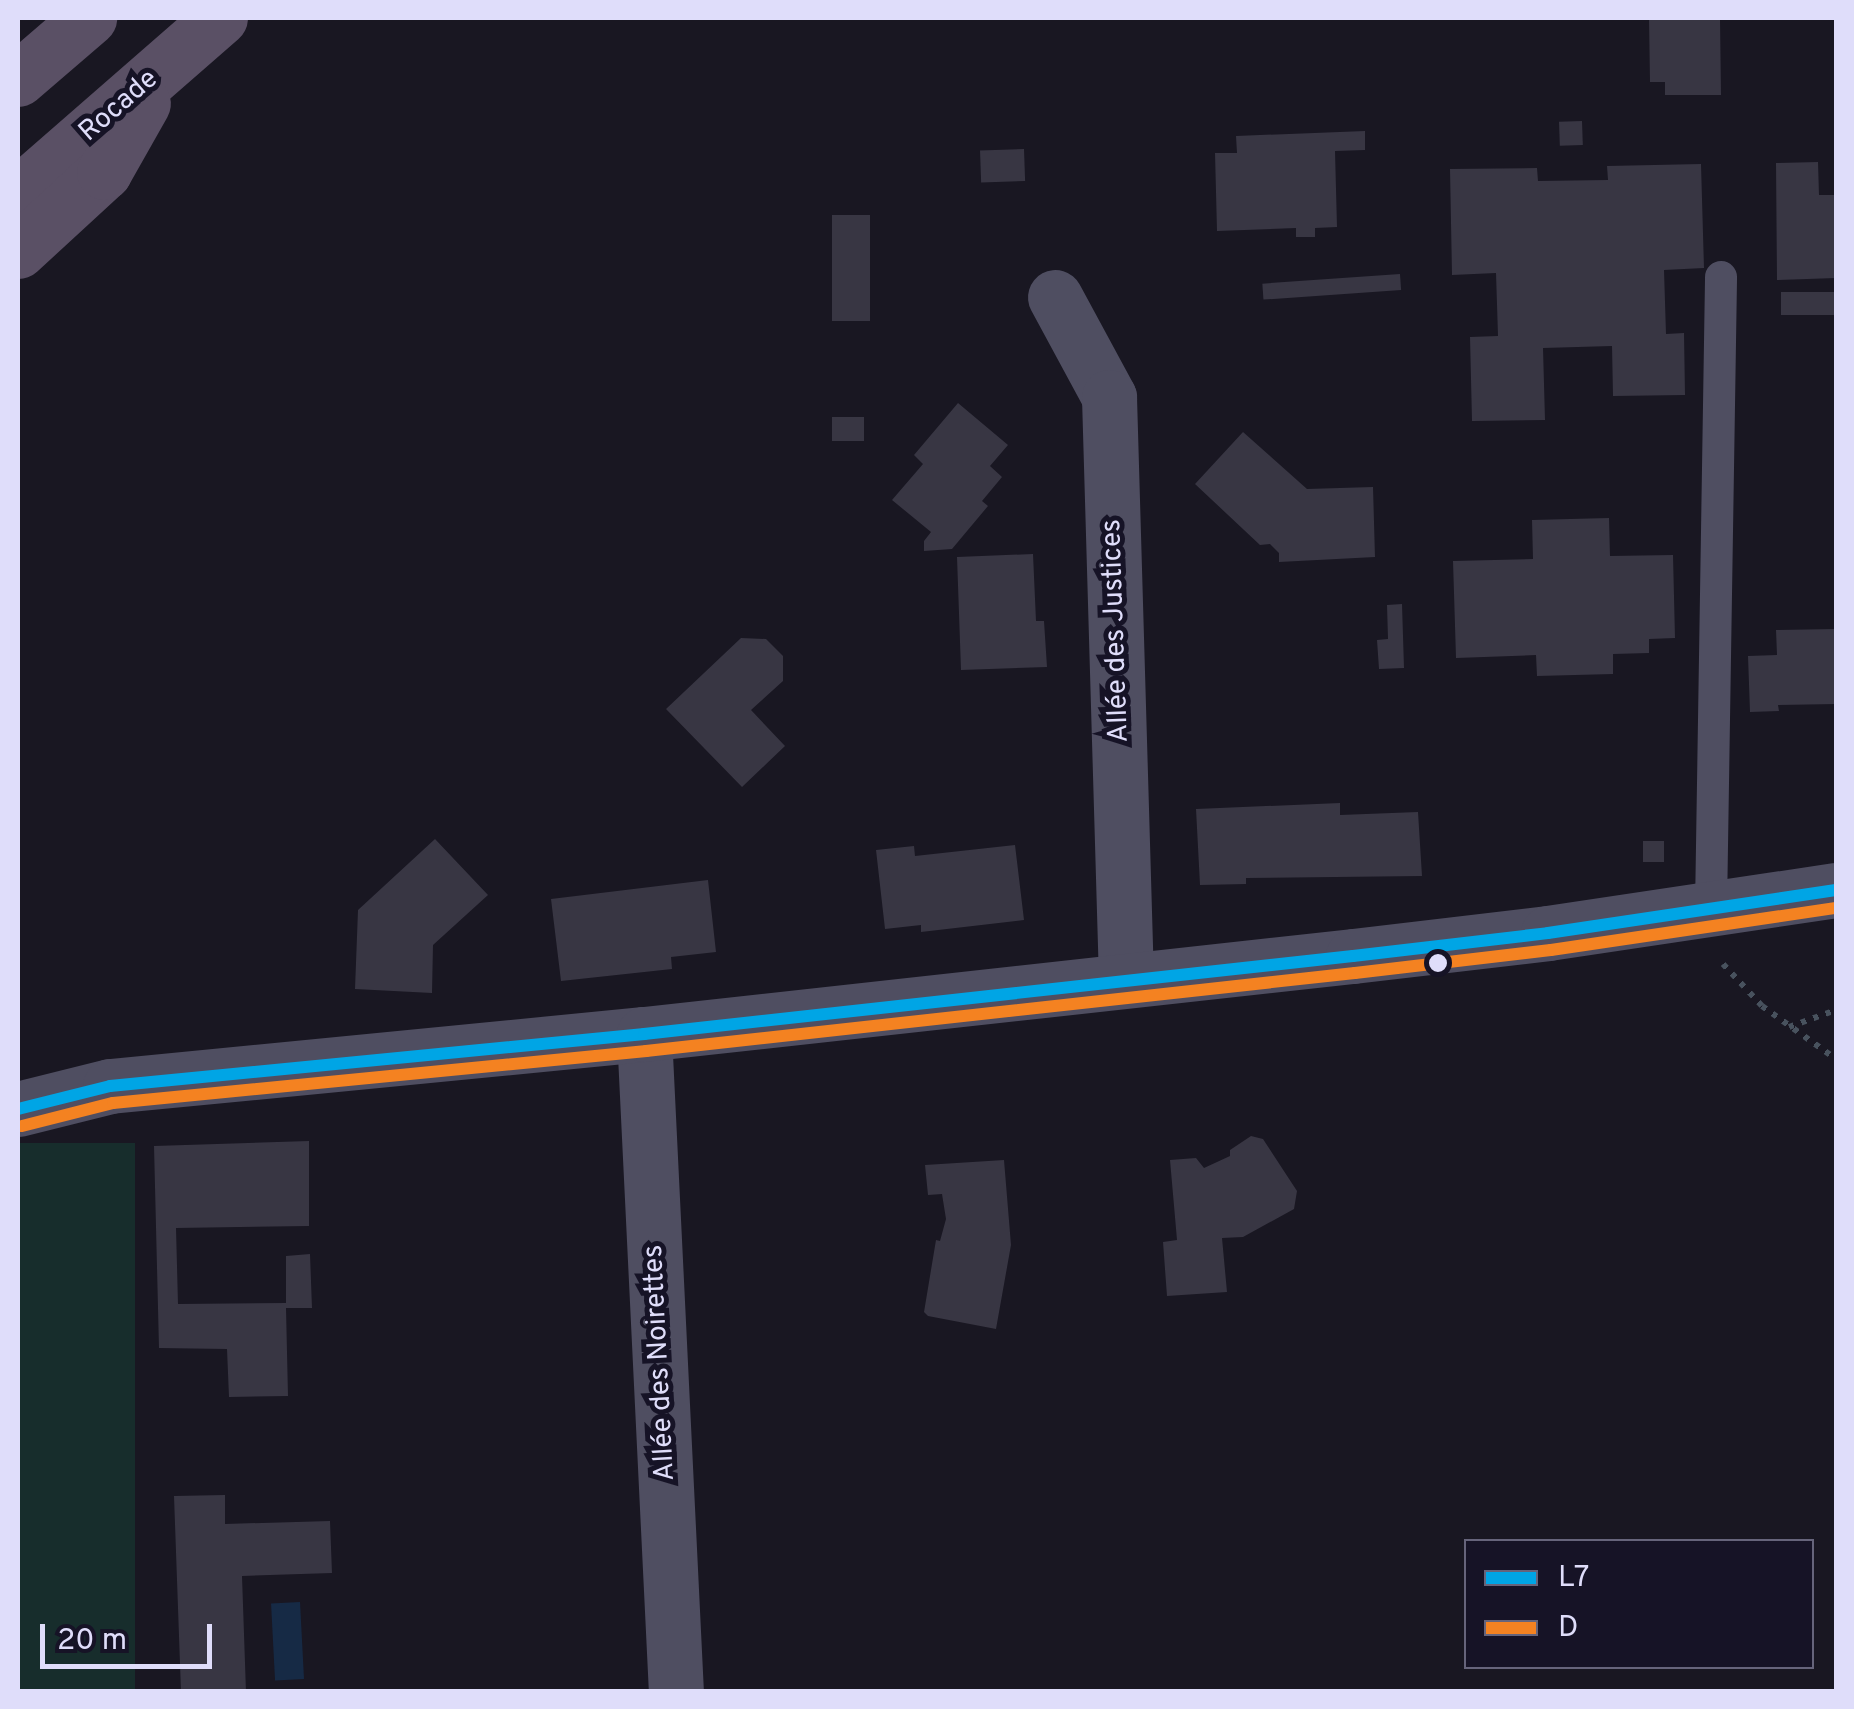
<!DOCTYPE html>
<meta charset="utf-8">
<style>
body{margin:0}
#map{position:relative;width:1854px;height:1709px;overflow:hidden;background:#191722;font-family:Overpass,sans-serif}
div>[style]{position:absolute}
.green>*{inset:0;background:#172d2c;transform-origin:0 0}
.water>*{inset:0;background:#162a45;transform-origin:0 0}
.building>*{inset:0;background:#383643;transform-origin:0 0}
.path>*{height:6px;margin-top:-3px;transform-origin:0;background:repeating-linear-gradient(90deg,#48525e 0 5px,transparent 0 13px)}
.service>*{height:32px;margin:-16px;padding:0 16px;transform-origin:16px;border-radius:16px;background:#4f4e61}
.minor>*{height:55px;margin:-27.5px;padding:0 27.5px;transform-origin:27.5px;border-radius:27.5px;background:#4f4e61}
.tertiary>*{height:55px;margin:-27.5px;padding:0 27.5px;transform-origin:27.5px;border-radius:27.5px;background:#4f4e61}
.trunk>*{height:55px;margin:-27.5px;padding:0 27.5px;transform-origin:27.5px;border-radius:27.5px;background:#5a5065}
.bus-1>*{height:12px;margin:-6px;padding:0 6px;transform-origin:6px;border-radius:6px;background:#00a5e5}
.bus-2>*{height:12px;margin:-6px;padding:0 6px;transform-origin:6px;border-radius:6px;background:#f48221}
.dots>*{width:28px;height:28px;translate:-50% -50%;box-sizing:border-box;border:5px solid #161326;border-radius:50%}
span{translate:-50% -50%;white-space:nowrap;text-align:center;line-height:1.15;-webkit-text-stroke:10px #161326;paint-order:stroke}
.street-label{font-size:28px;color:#dfddfa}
.frame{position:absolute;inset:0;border:20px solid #dfddfa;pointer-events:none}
.legend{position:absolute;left:1464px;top:1539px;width:350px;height:130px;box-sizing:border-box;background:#161326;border:2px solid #66647b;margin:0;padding:12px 18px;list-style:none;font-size:30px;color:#dfddfa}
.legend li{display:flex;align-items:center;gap:20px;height:50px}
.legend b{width:50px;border:2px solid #66647b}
.scale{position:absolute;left:40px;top:1624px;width:172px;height:45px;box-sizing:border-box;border:5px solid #dfddfa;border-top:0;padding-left:12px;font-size:30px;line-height:35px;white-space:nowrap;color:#dfddfa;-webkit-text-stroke:8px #161326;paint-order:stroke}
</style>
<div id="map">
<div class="green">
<i style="left:135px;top:1143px;width:548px;height:119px;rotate:90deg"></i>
</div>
<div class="water">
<i style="left:300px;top:1602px;width:77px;height:29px;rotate:87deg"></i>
</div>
<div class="building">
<i style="clip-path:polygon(1649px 18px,1720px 18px,1721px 95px,1665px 95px,1665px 82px,1650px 82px)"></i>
<i style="left:1582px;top:121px;width:24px;height:23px;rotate:88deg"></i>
<i style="clip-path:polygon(1365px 131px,1365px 150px,1335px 151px,1337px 227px,1315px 228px,1315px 237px,1296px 237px,1296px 228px,1217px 231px,1215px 153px,1237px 153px,1236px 136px)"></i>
<i style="left:1024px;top:149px;width:32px;height:44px;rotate:88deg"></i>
<i style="clip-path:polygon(1818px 162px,1819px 195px,1836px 195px,1836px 278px,1777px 280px,1776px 163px)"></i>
<i style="clip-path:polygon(1701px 164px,1704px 268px,1664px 270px,1666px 334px,1684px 333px,1685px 395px,1613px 396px,1612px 346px,1543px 348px,1545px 420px,1472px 421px,1470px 337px,1498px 336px,1496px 273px,1452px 275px,1450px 169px,1537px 168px,1538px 181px,1608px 180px,1607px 166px)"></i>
<i style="left:832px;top:215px;width:38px;height:106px"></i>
<i style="left:1400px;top:274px;width:16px;height:138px;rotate:86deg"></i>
<i style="left:1836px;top:292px;width:23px;height:55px;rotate:90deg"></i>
<i style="clip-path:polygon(958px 403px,1008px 445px,990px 466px,1002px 477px,982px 501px,988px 506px,952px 549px,924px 551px,924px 541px,931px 532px,892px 500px,923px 464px,914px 455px)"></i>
<i style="left:832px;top:417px;width:32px;height:24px"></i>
<i style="clip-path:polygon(1243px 432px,1307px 489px,1373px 487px,1375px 557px,1279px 562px,1279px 553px,1270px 544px,1260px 545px,1195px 484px)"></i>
<i style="clip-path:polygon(1609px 518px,1610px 556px,1673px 555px,1675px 638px,1649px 639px,1649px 653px,1613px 654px,1613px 674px,1537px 676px,1536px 655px,1456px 658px,1453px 561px,1533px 559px,1532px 520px)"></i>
<i style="clip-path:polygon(1033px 554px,1036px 621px,1044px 621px,1047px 667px,961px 670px,957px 557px)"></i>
<i style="clip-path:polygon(1402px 604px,1404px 668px,1379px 669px,1377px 640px,1388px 639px,1387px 605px)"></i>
<i style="clip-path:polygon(1836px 629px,1836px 704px,1778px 705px,1779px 711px,1750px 712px,1748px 656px,1777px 655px,1776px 630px)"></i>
<i style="clip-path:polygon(741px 638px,766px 639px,783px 656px,783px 681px,751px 710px,785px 746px,742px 787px,666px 709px)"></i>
<i style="clip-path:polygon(1340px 803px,1340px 815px,1418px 812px,1422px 876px,1246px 878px,1246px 884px,1200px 885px,1196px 809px)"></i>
<i style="clip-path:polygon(435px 839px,488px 895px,433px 945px,432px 993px,355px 989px,358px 910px)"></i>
<i style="left:1643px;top:841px;width:21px;height:21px"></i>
<i style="clip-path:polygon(1015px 845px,1024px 920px,921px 932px,921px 925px,885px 929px,876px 850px,914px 846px,915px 856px)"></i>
<i style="clip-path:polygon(708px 880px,716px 952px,671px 957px,672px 969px,561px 981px,551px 899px)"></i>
<i style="clip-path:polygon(1251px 1136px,1263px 1139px,1297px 1191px,1294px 1209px,1243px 1237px,1222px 1238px,1227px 1292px,1167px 1296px,1163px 1242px,1177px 1240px,1170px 1160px,1196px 1158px,1204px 1168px,1230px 1156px,1230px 1150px)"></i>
<i style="clip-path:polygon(309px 1141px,309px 1226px,176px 1228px,178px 1304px,286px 1303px,286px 1256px,310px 1254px,312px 1308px,286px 1308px,288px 1396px,229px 1397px,227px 1349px,159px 1348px,154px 1146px)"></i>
<i style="clip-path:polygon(1004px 1160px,1011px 1245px,996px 1329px,928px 1316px,924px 1312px,936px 1240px,940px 1241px,946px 1219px,942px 1194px,928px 1195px,925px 1165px)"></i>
<i style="clip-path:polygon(225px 1495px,225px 1524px,330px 1521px,332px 1573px,242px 1576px,246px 1692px,181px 1692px,174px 1496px)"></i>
</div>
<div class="path">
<i style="left:1723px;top:964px;width:57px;rotate:47.1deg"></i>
<i style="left:1762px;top:1006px;width:91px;rotate:35.6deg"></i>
<i style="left:1789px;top:1027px;width:50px;rotate:-19.9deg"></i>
</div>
<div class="service">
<i style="left:1711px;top:909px;width:632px;rotate:-89.09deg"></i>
</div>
<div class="minor">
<i style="left:1055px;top:297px;width:114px;rotate:61.6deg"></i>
<i style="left:1109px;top:397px;width:582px;rotate:88.33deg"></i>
<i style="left:644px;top:1034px;width:659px;rotate:87.22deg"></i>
</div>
<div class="tertiary">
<i style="left:18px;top:1109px;width:95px;rotate:-14deg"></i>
<i style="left:110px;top:1086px;width:537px;rotate:-5.56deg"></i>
<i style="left:644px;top:1034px;width:713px;rotate:-6.28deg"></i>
<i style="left:1353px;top:956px;width:196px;rotate:-6.7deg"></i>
<i style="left:1548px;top:933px;width:291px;rotate:-8.5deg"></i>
</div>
<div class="trunk">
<i style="left:18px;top:79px;width:94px;rotate:-40.7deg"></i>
<i style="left:18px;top:194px;width:268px;rotate:-41.1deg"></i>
<i style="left:18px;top:251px;width:117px;rotate:-42.6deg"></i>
<i style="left:104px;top:172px;width:79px;rotate:-60.5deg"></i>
</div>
<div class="bus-1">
<i style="left:18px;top:1109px;width:95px;rotate:-14deg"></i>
<i style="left:110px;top:1086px;width:537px;rotate:-5.56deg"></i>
<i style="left:644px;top:1034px;width:713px;rotate:-6.28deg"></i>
<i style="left:1353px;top:956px;width:196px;rotate:-6.7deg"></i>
<i style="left:1548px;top:933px;width:291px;rotate:-8.5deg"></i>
</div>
<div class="bus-2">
<i style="left:22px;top:1126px;width:94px;rotate:-14.2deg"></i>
<i style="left:113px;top:1103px;width:536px;rotate:-5.57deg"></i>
<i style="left:646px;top:1051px;width:713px;rotate:-6.28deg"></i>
<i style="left:1355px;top:973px;width:197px;rotate:-6.7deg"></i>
<i style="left:1551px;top:950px;width:288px;rotate:-8.4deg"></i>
</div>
<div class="dots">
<i style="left:1438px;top:963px;background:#dfddfa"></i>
</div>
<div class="street-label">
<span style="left:119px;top:106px;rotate:-41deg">Rocade</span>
<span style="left:1116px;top:631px;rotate:-92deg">Allée des Justices</span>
<span style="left:660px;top:1363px;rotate:-93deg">Allée des Noirettes</span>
</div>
<div class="frame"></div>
<ul class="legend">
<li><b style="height:12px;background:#00a5e5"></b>L7</li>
<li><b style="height:12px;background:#f48221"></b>D</li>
</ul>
<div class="scale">20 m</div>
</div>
